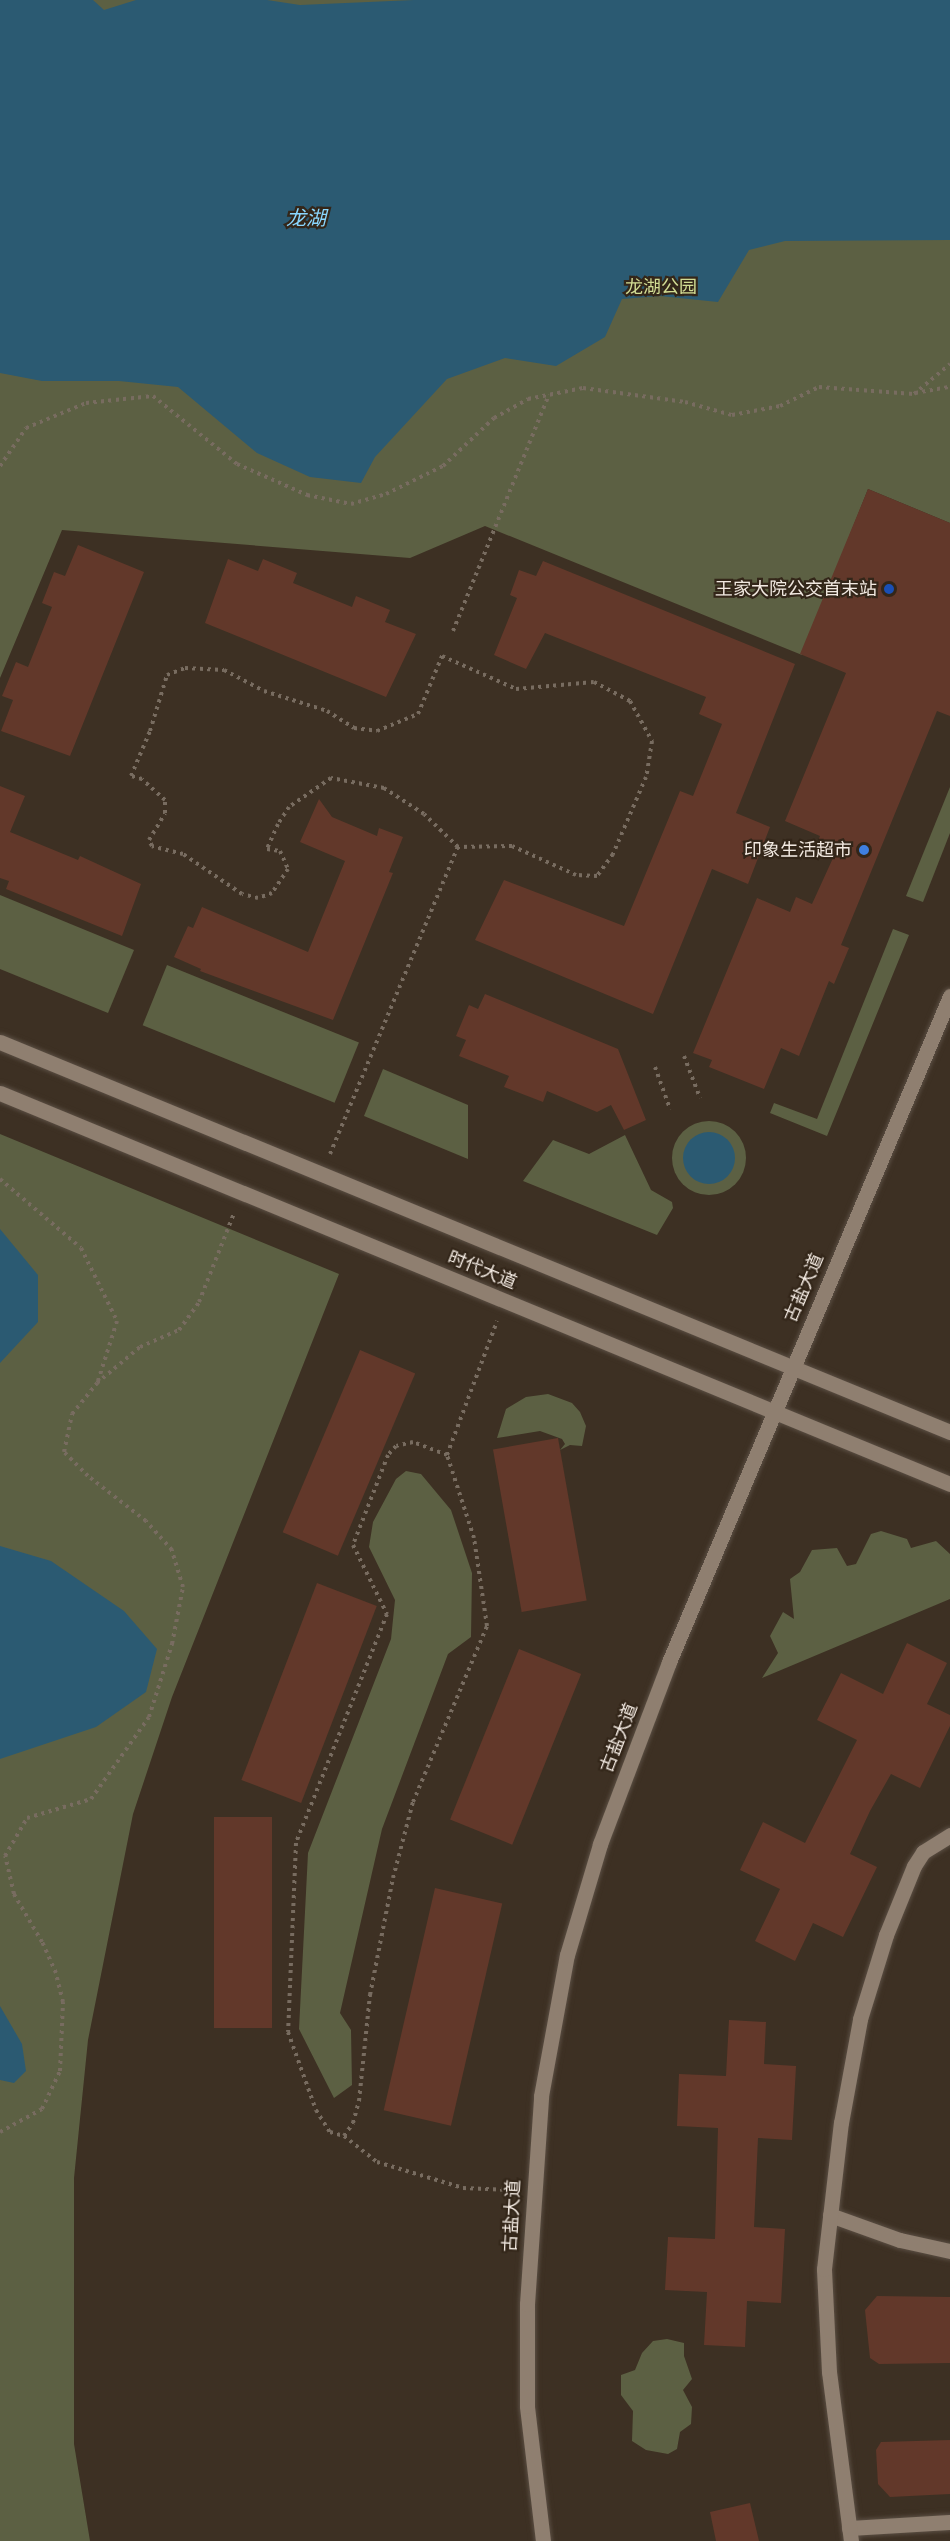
<!DOCTYPE html>
<meta charset="utf-8">
<style>
body{margin:0}
#map{position:relative;width:950px;height:2541px;overflow:hidden;background:#3d3023;font-family:"Fira Sans Condensed","Noto Sans SC",sans-serif}
div>[style]{position:absolute}
.green>*{inset:0;background:#5c6043;transform-origin:0 0}
.round{border-radius:50%}
.water>*{inset:0;background:#2b5a72}
.building>*{inset:0;background:#62382a;transform-origin:0 0}
.path>*{height:4px;margin-top:-2px;transform-origin:0;background:repeating-linear-gradient(90deg,#786c60 0 3px,transparent 0 7.5px)}
.roads{filter:drop-shadow(0 0 2px #5a4e43) drop-shadow(0 0 2px #5a4e43)}
.lane>*{height:15px;margin:-7.5px;padding:0 7.5px;transform-origin:7.5px;border-radius:7.5px;background:#8f7f70}
.secondary>*{height:15px;margin:-7.5px;padding:0 7.5px;transform-origin:7.5px;border-radius:7.5px;background:#8f7f70}
.dots>*{width:16px;height:16px;translate:-50% -50%;box-sizing:border-box;border:3px solid #332619;border-radius:50%}
span{translate:-50% -50%;white-space:nowrap;text-align:center;line-height:1.15;-webkit-text-stroke:4.5px #332619;paint-order:stroke}
.park-label{font-size:18px;color:#d2dc94}
.poi-label{font-size:18px;color:#f2e9e1}
.right{translate:-100% -50%;text-align:right}
.street-label{font-size:18px;color:#f2e9e1}
.water-label{font-size:20px;color:#89d6fe;font-style:italic}
</style>
<div id="map">
<div class="green">
<i style="clip-path:polygon(0 0,950px 0,950px 523px,868px 489px,802px 655px,485px 526px,410px 558px,62px 530px,0 678px)"></i>
<i style="clip-path:polygon(950px 787px,950px 833px,923px 902px,906px 896px)"></i>
<i style="clip-path:polygon(0 895px,134px 950px,108px 1013px,0 969px)"></i>
<i style="clip-path:polygon(893px 929px,909px 935px,827px 1136px,770px 1113px,774px 1103px,817px 1119px)"></i>
<i style="left:167px;top:965px;width:207px;height:65px;rotate:22deg"></i>
<i style="clip-path:polygon(383px 1069px,468px 1105px,468px 1159px,364px 1116px)"></i>
<i class="round" style="left:672px;top:1121px;width:74px;height:74px"></i>
<i style="clip-path:polygon(0 1134px,339px 1274px,172px 1697px,133px 1814px,88px 2040px,74px 2178px,74px 2444px,90px 2541px,0 2541px)"></i>
<i style="clip-path:polygon(625px 1135px,651px 1190px,672px 1202px,673px 1208px,657px 1235px,523px 1181px,553px 1140px,589px 1154px)"></i>
<i style="clip-path:polygon(548px 1394px,572px 1403px,580px 1412px,586px 1426px,582px 1446px,570px 1445px,560px 1450px,565px 1444px,562px 1439px,540px 1431px,497px 1438px,506px 1409px,526px 1397px)"></i>
<i style="clip-path:polygon(406px 1471px,421px 1474px,451px 1510px,472px 1573px,471px 1637px,448px 1654px,382px 1829px,340px 2013px,351px 2030px,352px 2085px,334px 2098px,299px 2029px,308px 1853px,391px 1639px,395px 1600px,369px 1547px,373px 1522px,396px 1479px)"></i>
<i style="clip-path:polygon(881px 1531px,907px 1539px,911px 1548px,936px 1541px,950px 1554px,950px 1599px,762px 1678px,778px 1653px,770px 1636px,783px 1612px,794px 1619px,790px 1579px,800px 1572px,812px 1550px,837px 1548px,847px 1566px,856px 1564px,871px 1534px)"></i>
<i style="clip-path:polygon(667px 2339px,684px 2343px,684px 2356px,692px 2379px,683px 2390px,692px 2407px,691px 2424px,680px 2432px,677px 2449px,668px 2454px,646px 2450px,632px 2441px,633px 2411px,621px 2395px,621px 2375px,635px 2370px,642px 2353px,653px 2341px)"></i>
</div>
<div class="water">
<i style="clip-path:polygon(0 0,93px 0,104px 10px,136px 0,267px 0,300px 5px,414px 0,950px 0,950px 240px,785px 241px,749px 250px,718px 302px,660px 296px,622px 299px,605px 337px,556px 366px,505px 358px,447px 379px,375px 457px,361px 483px,310px 477px,257px 453px,178px 387px,119px 381px,42px 381px,0 373px)"></i>
<i class="round" style="left:683px;top:1132px;width:52px;height:52px"></i>
<i style="clip-path:polygon(0 1229px,38px 1275px,38px 1322px,0 1363px)"></i>
<i style="clip-path:polygon(0 1546px,51px 1561px,124px 1611px,157px 1649px,146px 1692px,96px 1727px,0 1759px)"></i>
<i style="clip-path:polygon(0 2006px,22px 2044px,26px 2071px,14px 2083px,0 2080px)"></i>
</div>
<div class="building">
<i style="clip-path:polygon(868px 489px,950px 523px,950px 716px,937px 711px,841px 945px,849px 948px,834px 984px,829px 981px,799px 1056px,781px 1048px,764px 1089px,709px 1067px,712px 1060px,693px 1053px,757px 898px,790px 912px,796px 897px,812px 904px,833px 858px,814px 851px,820px 836px,785px 821px,846px 673px,800px 654px)"></i>
<i style="clip-path:polygon(78px 545px,144px 572px,70px 756px,1px 731px,13px 700px,2px 696px,16px 662px,28px 667px,52px 607px,42px 603px,54px 572px,65px 576px)"></i>
<i style="clip-path:polygon(228px 559px,258px 571px,263px 559px,297px 573px,293px 583px,352px 607px,356px 596px,390px 610px,385px 622px,416px 634px,386px 697px,205px 623px)"></i>
<i style="clip-path:polygon(543px 561px,795px 664px,736px 813px,770px 827px,748px 884px,712px 869px,653px 1014px,475px 940px,504px 880px,624px 926px,680px 791px,693px 796px,722px 724px,699px 714px,706px 697px,545px 633px,526px 669px,494px 655px,517px 598px,510px 595px,519px 570px,536px 576px)"></i>
<i style="clip-path:polygon(0 786px,25px 796px,10px 832px,78px 860px,80px 856px,141px 884px,122px 936px,6px 889px,9px 881px,0 878px)"></i>
<i style="clip-path:polygon(319px 799px,332px 817px,377px 836px,379px 828px,403px 837px,389px 872px,393px 873px,333px 1020px,200px 971px,201px 969px,174px 957px,188px 926px,193px 928px,202px 907px,308px 952px,345px 861px,300px 842px)"></i>
<i style="clip-path:polygon(485px 994px,618px 1049px,646px 1120px,624px 1130px,611px 1105px,597px 1112px,547px 1091px,543px 1102px,504px 1087px,509px 1076px,459px 1056px,466px 1040px,456px 1036px,469px 1005px,478px 1009px)"></i>
<i style="left:360px;top:1350px;width:60px;height:198px;rotate:23deg"></i>
<i style="left:558px;top:1438px;width:165px;height:66px;rotate:80deg"></i>
<i style="left:317px;top:1583px;width:64px;height:211px;rotate:21deg"></i>
<i style="clip-path:polygon(907px 1643px,947px 1663px,927px 1704px,950px 1715px,950px 1726px,920px 1788px,891px 1774px,870px 1811px,850px 1854px,877px 1867px,843px 1937px,813px 1923px,795px 1961px,755px 1941px,780px 1889px,740px 1870px,763px 1822px,805px 1843px,857px 1740px,817px 1720px,841px 1673px,883px 1694px)"></i>
<i style="left:519px;top:1649px;width:67px;height:184px;rotate:22deg"></i>
<i style="left:214px;top:1817px;width:58px;height:211px"></i>
<i style="left:435px;top:1888px;width:69px;height:228px;rotate:13deg"></i>
<i style="clip-path:polygon(729px 2020px,766px 2022px,764px 2064px,796px 2066px,792px 2140px,758px 2138px,754px 2227px,785px 2229px,781px 2303px,747px 2301px,745px 2347px,704px 2345px,707px 2292px,665px 2290px,668px 2237px,715px 2239px,718px 2128px,677px 2126px,679px 2074px,726px 2076px)"></i>
<i style="clip-path:polygon(877px 2296px,950px 2297px,950px 2363px,879px 2364px,870px 2358px,865px 2310px)"></i>
<i style="clip-path:polygon(950px 2440px,950px 2494px,890px 2497px,878px 2484px,876px 2450px,881px 2442px)"></i>
<i style="clip-path:polygon(750px 2503px,759px 2541px,716px 2541px,710px 2512px)"></i>
</div>
<div class="path">
<i style="left:915px;top:393px;width:36px;rotate:-10deg"></i>
<i style="left:0;top:466px;width:46px;rotate:-55.6deg"></i>
<i style="left:26px;top:428px;width:65px;rotate:-22.6deg"></i>
<i style="left:86px;top:403px;width:67px;rotate:-6deg"></i>
<i style="left:153px;top:396px;width:108px;rotate:39deg"></i>
<i style="left:237px;top:464px;width:77px;rotate:23.9deg"></i>
<i style="left:307px;top:495px;width:45px;rotate:11.6deg"></i>
<i style="left:351px;top:504px;width:36px;rotate:-16deg"></i>
<i style="left:386px;top:494px;width:64px;rotate:-26.2deg"></i>
<i style="left:443px;top:466px;width:70px;rotate:-43.3deg"></i>
<i style="left:494px;top:418px;width:39px;rotate:-29deg"></i>
<i style="left:528px;top:399px;width:56px;rotate:-11.3deg"></i>
<i style="left:583px;top:388px;width:103px;rotate:7.8deg"></i>
<i style="left:685px;top:402px;width:49px;rotate:15.5deg"></i>
<i style="left:732px;top:415px;width:49px;rotate:-10.6deg"></i>
<i style="left:780px;top:406px;width:43px;rotate:-26deg"></i>
<i style="left:819px;top:387px;width:95px;rotate:4.2deg"></i>
<i style="left:914px;top:394px;width:47px;rotate:-39.8deg"></i>
<i style="left:453px;top:631px;width:255px;rotate:-67.9deg"></i>
<i style="left:442px;top:656px;width:81px;rotate:24deg"></i>
<i style="left:516px;top:689px;width:78px;rotate:-5.1deg"></i>
<i style="left:594px;top:682px;width:41px;rotate:27.8deg"></i>
<i style="left:630px;top:701px;width:46px;rotate:61.2deg"></i>
<i style="left:652px;top:741px;width:36px;rotate:99deg"></i>
<i style="left:646px;top:777px;width:84px;rotate:113.2deg"></i>
<i style="left:613px;top:854px;width:27px;rotate:126deg"></i>
<i style="left:597px;top:876px;width:21px;rotate:-177deg"></i>
<i style="left:576px;top:875px;width:70px;rotate:-155.6deg"></i>
<i style="left:512px;top:846px;width:54px;rotate:178.9deg"></i>
<i style="left:458px;top:847px;width:47px;rotate:-135.9deg"></i>
<i style="left:424px;top:814px;width:48px;rotate:-147deg"></i>
<i style="left:384px;top:788px;width:54px;rotate:-169.3deg"></i>
<i style="left:331px;top:778px;width:51px;rotate:145.4deg"></i>
<i style="left:289px;top:807px;width:20px;rotate:123deg"></i>
<i style="left:278px;top:824px;width:27px;rotate:114deg"></i>
<i style="left:267px;top:849px;width:13px;rotate:9deg"></i>
<i style="left:280px;top:851px;width:20px;rotate:66deg"></i>
<i style="left:288px;top:869px;width:29px;rotate:124deg"></i>
<i style="left:272px;top:893px;width:15px;rotate:160deg"></i>
<i style="left:258px;top:898px;width:16px;rotate:-166deg"></i>
<i style="left:242px;top:894px;width:71px;rotate:-145.9deg"></i>
<i style="left:183px;top:854px;width:32px;rotate:-166deg"></i>
<i style="left:152px;top:846px;width:7px;rotate:-117deg"></i>
<i style="left:149px;top:840px;width:31px;rotate:-59deg"></i>
<i style="left:165px;top:813px;width:13px;rotate:-90deg"></i>
<i style="left:165px;top:800px;width:31px;rotate:-138deg"></i>
<i style="left:142px;top:779px;width:11px;rotate:-165deg"></i>
<i style="left:131px;top:776px;width:49px;rotate:-67.1deg"></i>
<i style="left:150px;top:731px;width:59px;rotate:-73.1deg"></i>
<i style="left:167px;top:675px;width:19px;rotate:-21deg"></i>
<i style="left:185px;top:668px;width:39px;rotate:3deg"></i>
<i style="left:224px;top:670px;width:45px;rotate:27.7deg"></i>
<i style="left:264px;top:691px;width:66px;rotate:17.6deg"></i>
<i style="left:327px;top:711px;width:32px;rotate:32deg"></i>
<i style="left:354px;top:728px;width:23px;rotate:7deg"></i>
<i style="left:377px;top:731px;width:44px;rotate:-22.5deg"></i>
<i style="left:418px;top:714px;width:63px;rotate:-67.5deg"></i>
<i style="left:684px;top:1056px;width:45px;rotate:69.1deg"></i>
<i style="left:655px;top:1067px;width:45px;rotate:70.3deg"></i>
<i style="left:330px;top:1154px;width:333px;rotate:-67.4deg"></i>
<i style="left:0;top:1179px;width:106px;rotate:40.4deg"></i>
<i style="left:81px;top:1248px;width:81px;rotate:63.7deg"></i>
<i style="left:117px;top:1321px;width:63px;rotate:107.6deg"></i>
<i style="left:447px;top:1455px;width:36px;rotate:-159deg"></i>
<i style="left:413px;top:1442px;width:17px;rotate:167deg"></i>
<i style="left:396px;top:1446px;width:12px;rotate:132deg"></i>
<i style="left:388px;top:1455px;width:97px;rotate:111.3deg"></i>
<i style="left:353px;top:1545px;width:77px;rotate:63.8deg"></i>
<i style="left:387px;top:1614px;width:246px;rotate:111.7deg"></i>
<i style="left:296px;top:1843px;width:189px;rotate:92.4deg"></i>
<i style="left:288px;top:2032px;width:83px;rotate:70.3deg"></i>
<i style="left:316px;top:2110px;width:26px;rotate:58deg"></i>
<i style="left:330px;top:2132px;width:15px;rotate:16deg"></i>
<i style="left:344px;top:2136px;width:16px;rotate:-55deg"></i>
<i style="left:353px;top:2123px;width:23px;rotate:-75deg"></i>
<i style="left:359px;top:2101px;width:107px;rotate:-84.1deg"></i>
<i style="left:370px;top:1995px;width:119px;rotate:-78.9deg"></i>
<i style="left:393px;top:1878px;width:79px;rotate:-75.3deg"></i>
<i style="left:413px;top:1802px;width:191px;rotate:-67.2deg"></i>
<i style="left:487px;top:1626px;width:89px;rotate:-98.4deg"></i>
<i style="left:474px;top:1538px;width:87px;rotate:-108deg"></i>
<i style="left:447px;top:1455px;width:143px;rotate:-69.5deg"></i>
<i style="left:0;top:2132px;width:48px;rotate:-28.7deg"></i>
<i style="left:42px;top:2109px;width:42px;rotate:-64.7deg"></i>
<i style="left:60px;top:2071px;width:69px;rotate:-87.5deg"></i>
<i style="left:63px;top:2002px;width:30px;rotate:-104deg"></i>
<i style="left:56px;top:1973px;width:34px;rotate:-114deg"></i>
<i style="left:42px;top:1942px;width:56px;rotate:-120.3deg"></i>
<i style="left:14px;top:1894px;width:39px;rotate:-103deg"></i>
<i style="left:5px;top:1856px;width:44px;rotate:-59.9deg"></i>
<i style="left:27px;top:1818px;width:67px;rotate:-16.5deg"></i>
<i style="left:91px;top:1799px;width:100px;rotate:-54.7deg"></i>
<i style="left:149px;top:1717px;width:77px;rotate:-72.5deg"></i>
<i style="left:172px;top:1644px;width:58px;rotate:-79.1deg"></i>
<i style="left:183px;top:1587px;width:39px;rotate:-107deg"></i>
<i style="left:172px;top:1550px;width:39px;rotate:-132deg"></i>
<i style="left:146px;top:1521px;width:73px;rotate:-142.2deg"></i>
<i style="left:88px;top:1476px;width:34px;rotate:-135deg"></i>
<i style="left:64px;top:1452px;width:39px;rotate:-78deg"></i>
<i style="left:72px;top:1414px;width:40px;rotate:-51deg"></i>
<i style="left:97px;top:1383px;width:56px;rotate:-39.9deg"></i>
<i style="left:140px;top:1347px;width:43px;rotate:-23.6deg"></i>
<i style="left:179px;top:1330px;width:34px;rotate:-54deg"></i>
<i style="left:199px;top:1302px;width:96px;rotate:-68.5deg"></i>
<i style="left:344px;top:2136px;width:42px;rotate:38.2deg"></i>
<i style="left:377px;top:2162px;width:90px;rotate:16.8deg"></i>
<i style="left:463px;top:2188px;width:50px;rotate:2.3deg"></i>
</div>
<div class="roads">
<div class="lane">
<i style="left:830px;top:2215px;width:74px;rotate:19.7deg"></i>
<i style="left:900px;top:2240px;width:51px;rotate:12.4deg"></i>
<i style="left:849px;top:2528px;width:101px;rotate:-3.4deg"></i>
<i style="left:851px;top:2541px;width:170px;rotate:-97.4deg"></i>
<i style="left:829px;top:2372px;width:103px;rotate:-92.8deg"></i>
<i style="left:824px;top:2269px;width:147px;rotate:-83.4deg"></i>
<i style="left:841px;top:2123px;width:106px;rotate:-79.6deg"></i>
<i style="left:860px;top:2019px;width:88px;rotate:-72.8deg"></i>
<i style="left:886px;top:1935px;width:74px;rotate:-67.9deg"></i>
<i style="left:914px;top:1866px;width:17px;rotate:-57deg"></i>
<i style="left:923px;top:1852px;width:32px;rotate:-32deg"></i>
</div>
<div class="secondary">
<i style="left:0;top:1042px;width:1027px;rotate:22.32deg"></i>
<i style="left:0;top:1093px;width:1027px;rotate:22.37deg"></i>
<i style="left:543px;top:2541px;width:136px;rotate:-96.8deg"></i>
<i style="left:527px;top:2406px;width:102px;rotate:-90deg"></i>
<i style="left:527px;top:2304px;width:208px;rotate:-86.1deg"></i>
<i style="left:541px;top:2096px;width:143px;rotate:-79.6deg"></i>
<i style="left:567px;top:1955px;width:116px;rotate:-73.4deg"></i>
<i style="left:600px;top:1844px;width:195px;rotate:-69.2deg"></i>
<i style="left:669px;top:1662px;width:723px;rotate:-67.12deg"></i>
</div>
</div>
<div class="dots">
<i style="left:889px;top:589px;background:#1a4fb4"></i>
<i style="left:864px;top:850px;background:#3f7fe0"></i>
</div>
<div class="park-label">
<span style="left:661px;top:287px">龙湖公园</span>
</div>
<div class="poi-label">
<span class="right" style="left:877px;top:589px">王家大院公交首末站</span>
<span class="right" style="left:852px;top:850px">印象生活超市</span>
</div>
<div class="street-label">
<span style="left:482px;top:1270px;rotate:22deg">时代大道</span>
<span style="left:804px;top:1288px;rotate:-67deg">古盐大道</span>
<span style="left:619px;top:1738px;rotate:-69deg">古盐大道</span>
<span style="left:512px;top:2216px;rotate:-87deg">古盐大道</span>
</div>
<div class="water-label">
<span style="left:306px;top:218px">龙湖</span>
</div>
</div>
